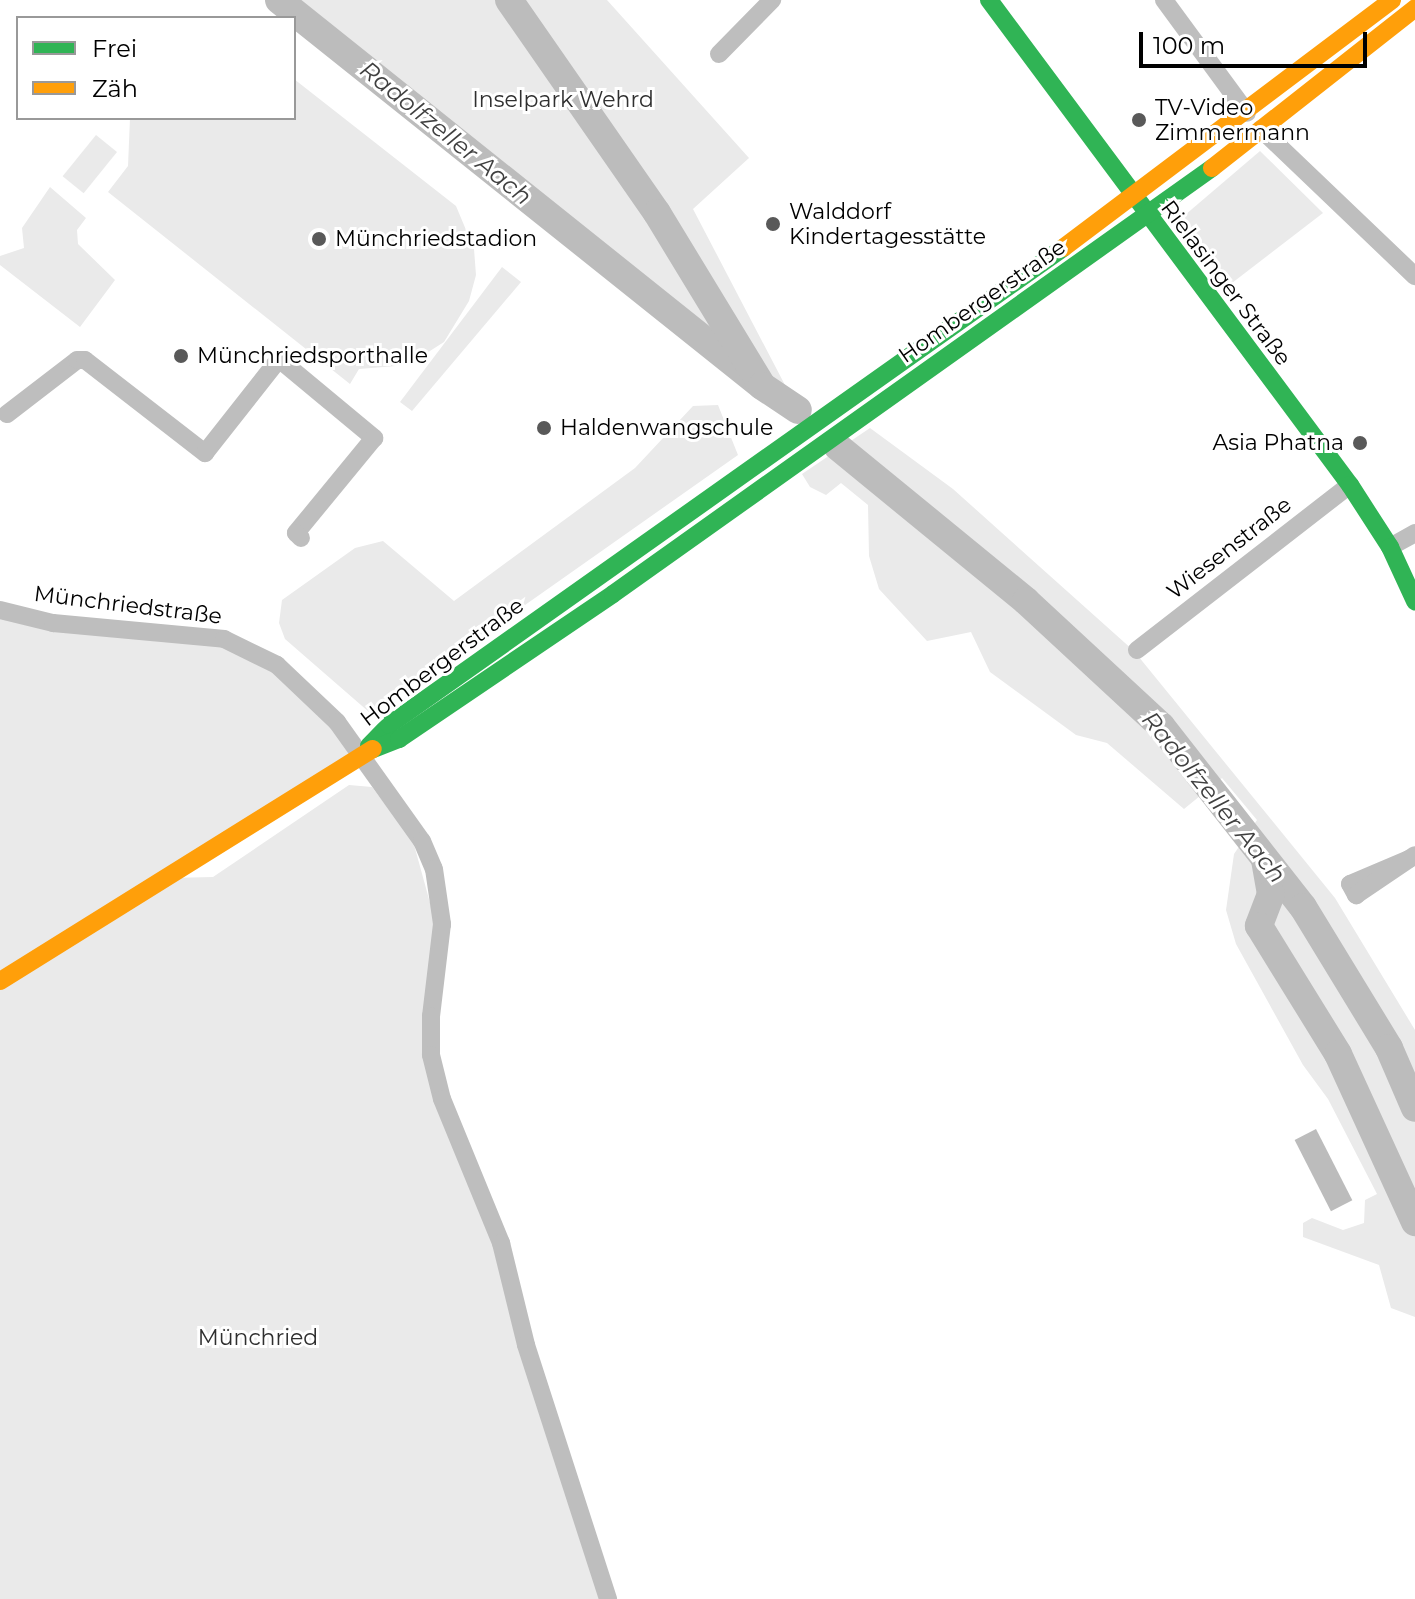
<!DOCTYPE html>
<meta charset="utf-8">
<style>
body{margin:0}
#map{position:relative;width:1415px;height:1599px;overflow:hidden;background:#fff;font-family:Montserrat,sans-serif}
div>[style]{position:absolute}
.green>*{inset:0;background:#eaeaea;transform-origin:0 0}
.water>*{inset:0;background:#bcbcbc;transform-origin:0 0}
.river>*{height:28px;margin:-14px;padding:0 14px;transform-origin:14px;border-radius:14px;background:#bcbcbc}
.street>*{height:18px;margin:-9px;padding:0 9px;transform-origin:9px;border-radius:9px;background:#bebebe}
.fast>*{height:18px;margin:-9px;padding:0 9px;transform-origin:9px;border-radius:9px;background:#30b455}
.slow>*{height:18px;margin:-9px;padding:0 9px;transform-origin:9px;border-radius:9px;background:#ff9f0a}
.dots>*{width:22px;height:22px;translate:-50% -50%;box-sizing:border-box;border:4px solid #fff;border-radius:50%}
span{translate:-50% -50%;white-space:nowrap;text-align:center;line-height:1.15;-webkit-text-stroke:6px #fff;paint-order:stroke}
.park-label{font-size:22px;color:#2f2f2f}
.poi-label{font-size:22px;color:#000}
.left{translate:0 -50%;text-align:left}
.right{translate:-100% -50%;text-align:right}
.street-label{font-size:22px;color:#000}
.water-label{font-size:24px;color:#404040;font-style:italic}
.legend{position:absolute;left:16px;top:16px;width:280px;height:104px;box-sizing:border-box;background:#fff;border:2px solid #999;margin:0;padding:10px 14px;list-style:none;font-size:24px;color:#000}
.legend li{display:flex;align-items:center;gap:16px;height:40px}
.legend b{width:40px;border:2px solid #999}
.scale{position:absolute;left:1139px;top:32px;width:228px;height:36px;box-sizing:border-box;border:4px solid #000;border-top:0;padding-left:10px;font-size:24px;line-height:28px;white-space:nowrap;color:#000;-webkit-text-stroke:6px #fff;paint-order:stroke}
</style>
<div id="map">
<div class="green">
<i style="clip-path:polygon(279px 0,607px 0,749px 158px,693px 209px,798px 410px)"></i>
<i style="clip-path:polygon(294px 79px,456px 206px,474px 249px,476px 275px,469px 301px,444px 342px,408px 365px,359px 369px,350px 384px,108px 192px,128px 166px,130px 118px,294px 118px)"></i>
<i style="left:96px;top:135px;width:27px;height:53px;rotate:39deg"></i>
<i style="clip-path:polygon(1260px 151px,1323px 213px,1232px 283px,1186px 226px,1185px 215px)"></i>
<i style="clip-path:polygon(50px 187px,86px 218px,77px 230px,78px 244px,115px 280px,80px 327px,0 265px,0 256px,24px 248px,22px 228px)"></i>
<i style="clip-path:polygon(502px 267px,521px 282px,412px 411px,400px 402px)"></i>
<i style="clip-path:polygon(718px 405px,738px 455px,380px 707px,369px 712px,285px 639px,279px 623px,282px 600px,355px 548px,383px 541px,454px 601px,635px 468px,693px 406px)"></i>
<i style="clip-path:polygon(870px 428px,953px 489px,1134px 651px,1335px 898px,1415px 1030px,1415px 1317px,1391px 1308px,1379px 1265px,1303px 1237px,1303px 1223px,1312px 1218px,1343px 1230px,1364px 1223px,1365px 1200px,1377px 1194px,1328px 1099px,1303px 1065px,1236px 944px,1226px 910px,1234px 854px,1257px 820px,1222px 778px,1184px 809px,1107px 743px,1076px 735px,990px 672px,971px 632px,927px 641px,879px 589px,869px 556px,868px 505px,841px 483px,826px 495px,810px 487px,802px 474px)"></i>
<i style="clip-path:polygon(0 610px,224px 639px,277px 665px,362px 753px,169px 878px,213px 877px,349px 785px,372px 787px,413px 841px,435px 921px,429px 1055px,477px 1186px,604px 1599px,0 1599px)"></i>
</div>
<div class="water">
<i style="left:1316px;top:1129px;width:80px;height:24px;rotate:63deg"></i>
</div>
<div class="river">
<i style="left:279px;top:0;width:618px;rotate:38.63deg"></i>
<i style="left:509px;top:0;width:259px;rotate:55.2deg"></i>
<i style="left:657px;top:213px;width:202px;rotate:58.7deg"></i>
<i style="left:762px;top:386px;width:43px;rotate:33.7deg"></i>
<i style="left:838px;top:447px;width:243px;rotate:39.3deg"></i>
<i style="left:1026px;top:601px;width:184px;rotate:42.8deg"></i>
<i style="left:1161px;top:726px;width:230px;rotate:51.9deg"></i>
<i style="left:1303px;top:907px;width:165px;rotate:58.6deg"></i>
<i style="left:1389px;top:1048px;width:65px;rotate:66.6deg"></i>
<i style="left:1265px;top:860px;width:35px;rotate:80deg"></i>
<i style="left:1271px;top:894px;width:34px;rotate:111deg"></i>
<i style="left:1259px;top:926px;width:150px;rotate:58.3deg"></i>
<i style="left:1338px;top:1054px;width:185px;rotate:65.4deg"></i>
</div>
<div class="street">
<i style="left:1164px;top:0;width:140px;rotate:53.7deg"></i>
<i style="left:719px;top:54px;width:76px;rotate:-45.5deg"></i>
<i style="left:1261px;top:129px;width:213px;rotate:43.7deg"></i>
<i style="left:7px;top:414px;width:88px;rotate:-37.6deg"></i>
<i style="left:77px;top:360px;width:8px"></i>
<i style="left:85px;top:360px;width:152px;rotate:37.8deg"></i>
<i style="left:205px;top:453px;width:120px;rotate:-51.8deg"></i>
<i style="left:279px;top:359px;width:124px;rotate:39.7deg"></i>
<i style="left:374px;top:438px;width:123px;rotate:129.4deg"></i>
<i style="left:296px;top:533px;width:7px;rotate:45deg"></i>
<i style="left:1390px;top:547px;width:29px;rotate:-29deg"></i>
<i style="left:0;top:610px;width:55px;rotate:13.8deg"></i>
<i style="left:53px;top:623px;width:172px;rotate:5.3deg"></i>
<i style="left:224px;top:639px;width:59px;rotate:26.1deg"></i>
<i style="left:277px;top:665px;width:83px;rotate:43.5deg"></i>
<i style="left:337px;top:722px;width:146px;rotate:54.5deg"></i>
<i style="left:422px;top:841px;width:30px;rotate:67deg"></i>
<i style="left:434px;top:869px;width:56px;rotate:81.7deg"></i>
<i style="left:442px;top:924px;width:93px;rotate:96.8deg"></i>
<i style="left:431px;top:1016px;width:39px;rotate:90deg"></i>
<i style="left:431px;top:1055px;width:45px;rotate:76deg"></i>
<i style="left:442px;top:1099px;width:156px;rotate:67.7deg"></i>
<i style="left:501px;top:1243px;width:105px;rotate:76.2deg"></i>
<i style="left:526px;top:1345px;width:267px;rotate:72.1deg"></i>
<i style="left:1137px;top:650px;width:269px;rotate:-37.8deg"></i>
<i style="left:1409px;top:859px;width:64px;rotate:157deg"></i>
<i style="left:1350px;top:884px;width:13px;rotate:61deg"></i>
<i style="left:1356px;top:895px;width:71px;rotate:-34.1deg"></i>
</div>
<div class="fast">
<i style="left:989px;top:0;width:605px;rotate:53.34deg"></i>
<i style="left:1350px;top:485px;width:74px;rotate:57.2deg"></i>
<i style="left:1390px;top:547px;width:60px;rotate:65.2deg"></i>
<i style="left:369px;top:746px;width:29px;rotate:-46deg"></i>
<i style="left:389px;top:725px;width:826px;rotate:-35.29deg"></i>
<i style="left:373px;top:749px;width:28px;rotate:-21deg"></i>
<i style="left:399px;top:739px;width:258px;rotate:-34.1deg"></i>
<i style="left:613px;top:594px;width:735px;rotate:-35.42deg"></i>
</div>
<div class="slow">
<i style="left:1212px;top:168px;width:258px;rotate:-38.2deg"></i>
<i style="left:1063px;top:248px;width:412px;rotate:-37deg"></i>
<i style="left:0;top:981px;width:439px;rotate:-31.9deg"></i>
</div>
<div class="dots">
<i style="left:1139px;top:120px;background:#595959"></i>
<i style="left:773px;top:224px;background:#595959"></i>
<i style="left:319px;top:239px;background:#595959"></i>
<i style="left:181px;top:356px;background:#595959"></i>
<i style="left:544px;top:428px;background:#595959"></i>
<i style="left:1360px;top:443px;background:#595959"></i>
</div>
<div class="park-label">
<span style="left:563px;top:100px">Inselpark Wehrd</span>
<span style="left:258px;top:1338px">Münchried</span>
</div>
<div class="poi-label">
<span class="left" style="left:1155px;top:120px">TV-Video<br>Zimmermann</span>
<span class="left" style="left:789px;top:224px">Walddorf<br>Kindertagesstätte</span>
<span class="left" style="left:335px;top:239px">Münchriedstadion</span>
<span class="left" style="left:197px;top:356px">Münchriedsporthalle</span>
<span class="left" style="left:560px;top:428px">Haldenwangschule</span>
<span class="right" style="left:1344px;top:443px">Asia Phatna</span>
</div>
<div class="street-label">
<span style="left:1226px;top:283px;rotate:53deg">Rielasinger Straße</span>
<span style="left:982px;top:301px;rotate:-35deg">Hombergerstraße</span>
<span style="left:1229px;top:548px;rotate:-38deg">Wiesenstraße</span>
<span style="left:128px;top:605px;rotate:7deg">Münchriedstraße</span>
<span style="left:442px;top:662px;rotate:-37deg">Hombergerstraße</span>
</div>
<div class="water-label">
<span style="left:446px;top:133px;rotate:39deg">Radolfzeller Aach</span>
<span style="left:1214px;top:797px;rotate:51deg">Radolfzeller Aach</span>
</div>
<ul class="legend">
<li><b style="height:10px;background:#30b455"></b>Frei</li>
<li><b style="height:10px;background:#ff9f0a"></b>Zäh</li>
</ul>
<div class="scale">100 m</div>
</div>
